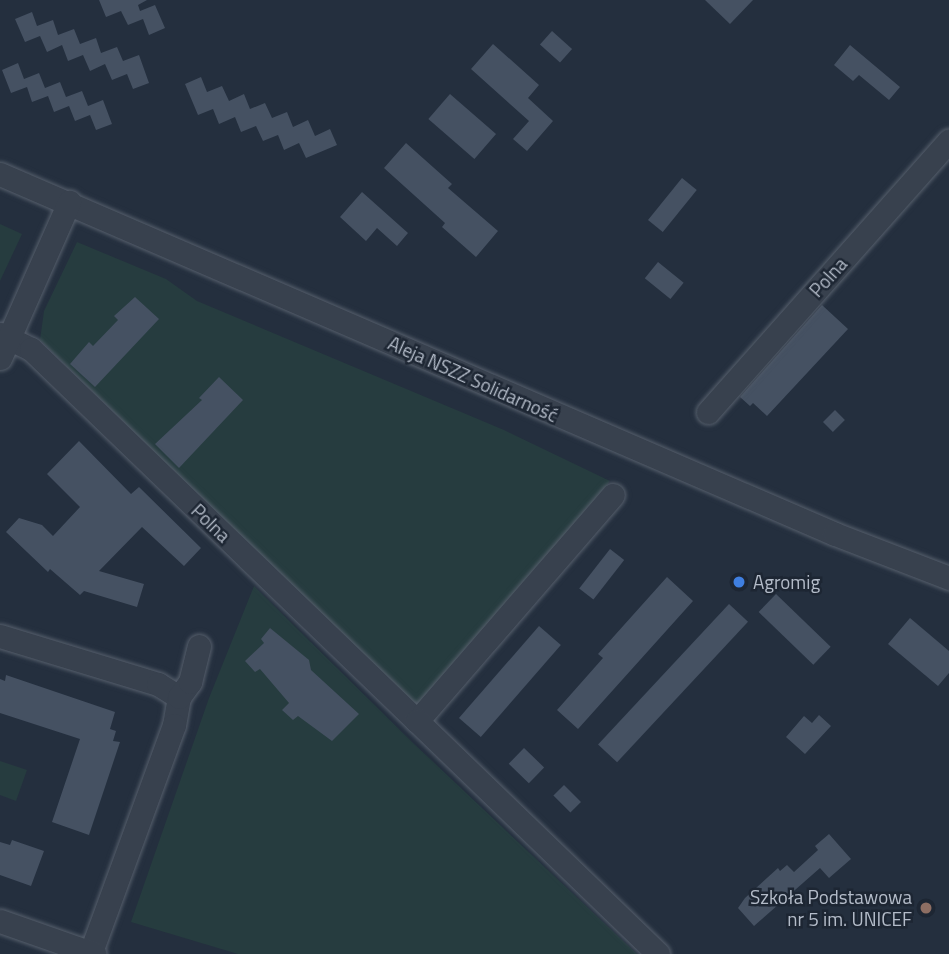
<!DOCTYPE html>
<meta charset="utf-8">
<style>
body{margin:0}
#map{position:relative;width:949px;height:954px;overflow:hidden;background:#242f3e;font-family:"Titillium Web",sans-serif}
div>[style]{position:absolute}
.green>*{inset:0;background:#263c3f}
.building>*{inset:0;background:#455162;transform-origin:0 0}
.roads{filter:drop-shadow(0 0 2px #565f6c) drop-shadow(0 0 2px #565f6c)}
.minor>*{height:23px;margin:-11.5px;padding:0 11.5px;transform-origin:11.5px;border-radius:11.5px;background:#38414e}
.dots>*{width:19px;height:19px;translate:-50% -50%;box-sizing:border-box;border:4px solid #1d2633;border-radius:50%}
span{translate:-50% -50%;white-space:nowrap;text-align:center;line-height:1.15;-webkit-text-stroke:5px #1d2633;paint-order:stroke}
.street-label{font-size:19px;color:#b4bcc9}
.poi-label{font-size:19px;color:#b4bcc9}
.left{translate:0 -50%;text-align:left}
.right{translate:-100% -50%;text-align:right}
</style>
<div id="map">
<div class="green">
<i style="clip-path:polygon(0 224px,22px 234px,0 281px)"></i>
<i style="clip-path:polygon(77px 242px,166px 279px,197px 301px,504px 430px,610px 481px,419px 711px,40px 340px,44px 311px)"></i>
<i style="clip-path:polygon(254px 586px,412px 742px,637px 954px,238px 954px,131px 922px,209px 698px)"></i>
<i style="clip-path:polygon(0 761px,27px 770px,16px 801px,0 795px)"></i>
</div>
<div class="building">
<i style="clip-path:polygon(99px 0,147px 0,138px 5px,140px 11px,155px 5px,165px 28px,149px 35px,143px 19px,128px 25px,121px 11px,106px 17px)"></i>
<i style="clip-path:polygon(705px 0,753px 0,730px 24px)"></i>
<i style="clip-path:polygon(32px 12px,37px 26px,53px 20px,58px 35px,74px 29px,80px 44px,96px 38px,101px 53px,117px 47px,123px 61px,139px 55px,149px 83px,133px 89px,127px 74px,112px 80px,105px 64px,90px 71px,83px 55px,68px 61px,62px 45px,47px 52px,40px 36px,25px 42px,15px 19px)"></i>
<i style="left:552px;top:31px;width:27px;height:18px;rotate:42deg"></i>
<i style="clip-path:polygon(493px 44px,539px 85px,528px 98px,553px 121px,527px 151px,513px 139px,529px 121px,471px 69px)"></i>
<i style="clip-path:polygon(850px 45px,900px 87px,889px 100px,859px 75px,853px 81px,834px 65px)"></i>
<i style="clip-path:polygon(18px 63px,24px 79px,39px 73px,45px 88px,60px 82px,66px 97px,82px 91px,88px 106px,103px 100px,112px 124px,96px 130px,90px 115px,75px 121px,69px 106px,54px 112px,48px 96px,32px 102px,27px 87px,11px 93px,2px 70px)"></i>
<i style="clip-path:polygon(201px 77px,207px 92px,222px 86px,229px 101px,244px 94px,250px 109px,265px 103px,272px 118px,287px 112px,293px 127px,308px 120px,315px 136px,330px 129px,337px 145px,306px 158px,299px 143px,284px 150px,278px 135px,263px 141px,256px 126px,241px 132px,235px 117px,219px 124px,213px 109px,198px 115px,185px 84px)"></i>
<i style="left:450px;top:94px;width:61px;height:33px;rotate:41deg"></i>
<i style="clip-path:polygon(406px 143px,452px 184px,448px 188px,498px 231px,476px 257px,442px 227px,445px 223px,384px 168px)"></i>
<i style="left:682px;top:178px;width:19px;height:54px;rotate:39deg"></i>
<i style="clip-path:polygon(362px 192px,408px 233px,397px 246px,377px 228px,366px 241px,340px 217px)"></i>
<i style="left:658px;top:262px;width:33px;height:21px;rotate:39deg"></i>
<i style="clip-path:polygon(135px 297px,159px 319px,95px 387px,70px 364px,89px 342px,93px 346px,118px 320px,114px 316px)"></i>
<i style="clip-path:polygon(822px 305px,848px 329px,767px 416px,753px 403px,750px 406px,740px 397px)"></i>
<i style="clip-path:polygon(219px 377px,243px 400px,179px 468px,155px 444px,202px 400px,199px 398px)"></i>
<i style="left:835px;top:410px;width:14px;height:17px;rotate:45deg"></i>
<i style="clip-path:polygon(79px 441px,131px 494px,139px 487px,201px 548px,184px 566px,142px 527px,99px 571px,144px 584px,137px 607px,84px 591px,80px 595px,50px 569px,48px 572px,6px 532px,19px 518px,42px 525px,53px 536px,80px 507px,47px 474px)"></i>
<i style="left:610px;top:549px;width:18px;height:50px;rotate:38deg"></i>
<i style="clip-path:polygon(667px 577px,693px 601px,578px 729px,557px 710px,603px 658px,598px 654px)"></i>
<i style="left:776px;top:594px;width:76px;height:25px;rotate:44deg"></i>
<i style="left:729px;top:604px;width:26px;height:192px;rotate:43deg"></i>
<i style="clip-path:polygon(910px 618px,949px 651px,949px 673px,938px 686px,888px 644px)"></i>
<i style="left:539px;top:626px;width:29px;height:122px;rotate:41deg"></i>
<i style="clip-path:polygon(270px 628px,309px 660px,311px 670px,359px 714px,332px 741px,298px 716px,293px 720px,282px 710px,289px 703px,260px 669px,255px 672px,245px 661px,264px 643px,261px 639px)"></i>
<i style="clip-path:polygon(6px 675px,115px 712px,110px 729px,116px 731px,113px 741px,120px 742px,89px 835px,52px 822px,80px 739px,0 713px,0 679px,5px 681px)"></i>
<i style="clip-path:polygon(819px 715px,831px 726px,805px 754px,786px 737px,804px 716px,812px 723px)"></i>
<i style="left:524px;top:748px;width:28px;height:22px;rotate:44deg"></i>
<i style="left:564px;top:785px;width:24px;height:15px;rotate:45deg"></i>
<i style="clip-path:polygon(829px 834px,851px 859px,829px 878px,820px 868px,754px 926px,738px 908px,745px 898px,778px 868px,780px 871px,787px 865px,794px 872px,818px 850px,815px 846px)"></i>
<i style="clip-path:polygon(12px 840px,44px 851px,31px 886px,0 875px,0 842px,10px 845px)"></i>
</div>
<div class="roads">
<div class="minor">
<i style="left:0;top:174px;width:909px;rotate:23.32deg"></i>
<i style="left:835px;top:534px;width:122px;rotate:21.1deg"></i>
<i style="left:0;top:334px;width:34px;rotate:26deg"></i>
<i style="left:31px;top:349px;width:536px;rotate:43.94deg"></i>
<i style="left:417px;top:721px;width:299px;rotate:-49.1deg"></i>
<i style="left:0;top:358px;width:171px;rotate:-66.1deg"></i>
<i style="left:708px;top:412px;width:363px;rotate:-48.4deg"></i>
<i style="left:0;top:636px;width:165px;rotate:16.9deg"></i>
<i style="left:158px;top:684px;width:25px;rotate:32deg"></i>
<i style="left:179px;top:697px;width:28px;rotate:100deg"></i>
<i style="left:174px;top:725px;width:244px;rotate:110.1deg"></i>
<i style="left:179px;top:697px;width:19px;rotate:-54deg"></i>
<i style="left:190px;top:682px;width:37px;rotate:-76deg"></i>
<i style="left:417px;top:721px;width:335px;rotate:44deg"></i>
<i style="left:0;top:921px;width:100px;rotate:19.3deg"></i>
</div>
</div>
<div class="dots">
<i style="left:739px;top:582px;background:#3f7fe0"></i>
<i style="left:926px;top:908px;background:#8d6e63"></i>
</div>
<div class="street-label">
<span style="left:828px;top:277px;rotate:-48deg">Polna</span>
<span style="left:473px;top:379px;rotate:24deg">Aleja NSZZ Solidarność</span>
<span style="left:211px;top:523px;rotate:44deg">Polna</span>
</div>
<div class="poi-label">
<span class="left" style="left:753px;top:582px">Agromig</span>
<span class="right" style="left:912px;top:908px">Szkoła Podstawowa<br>nr 5 im. UNICEF</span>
</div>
</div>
